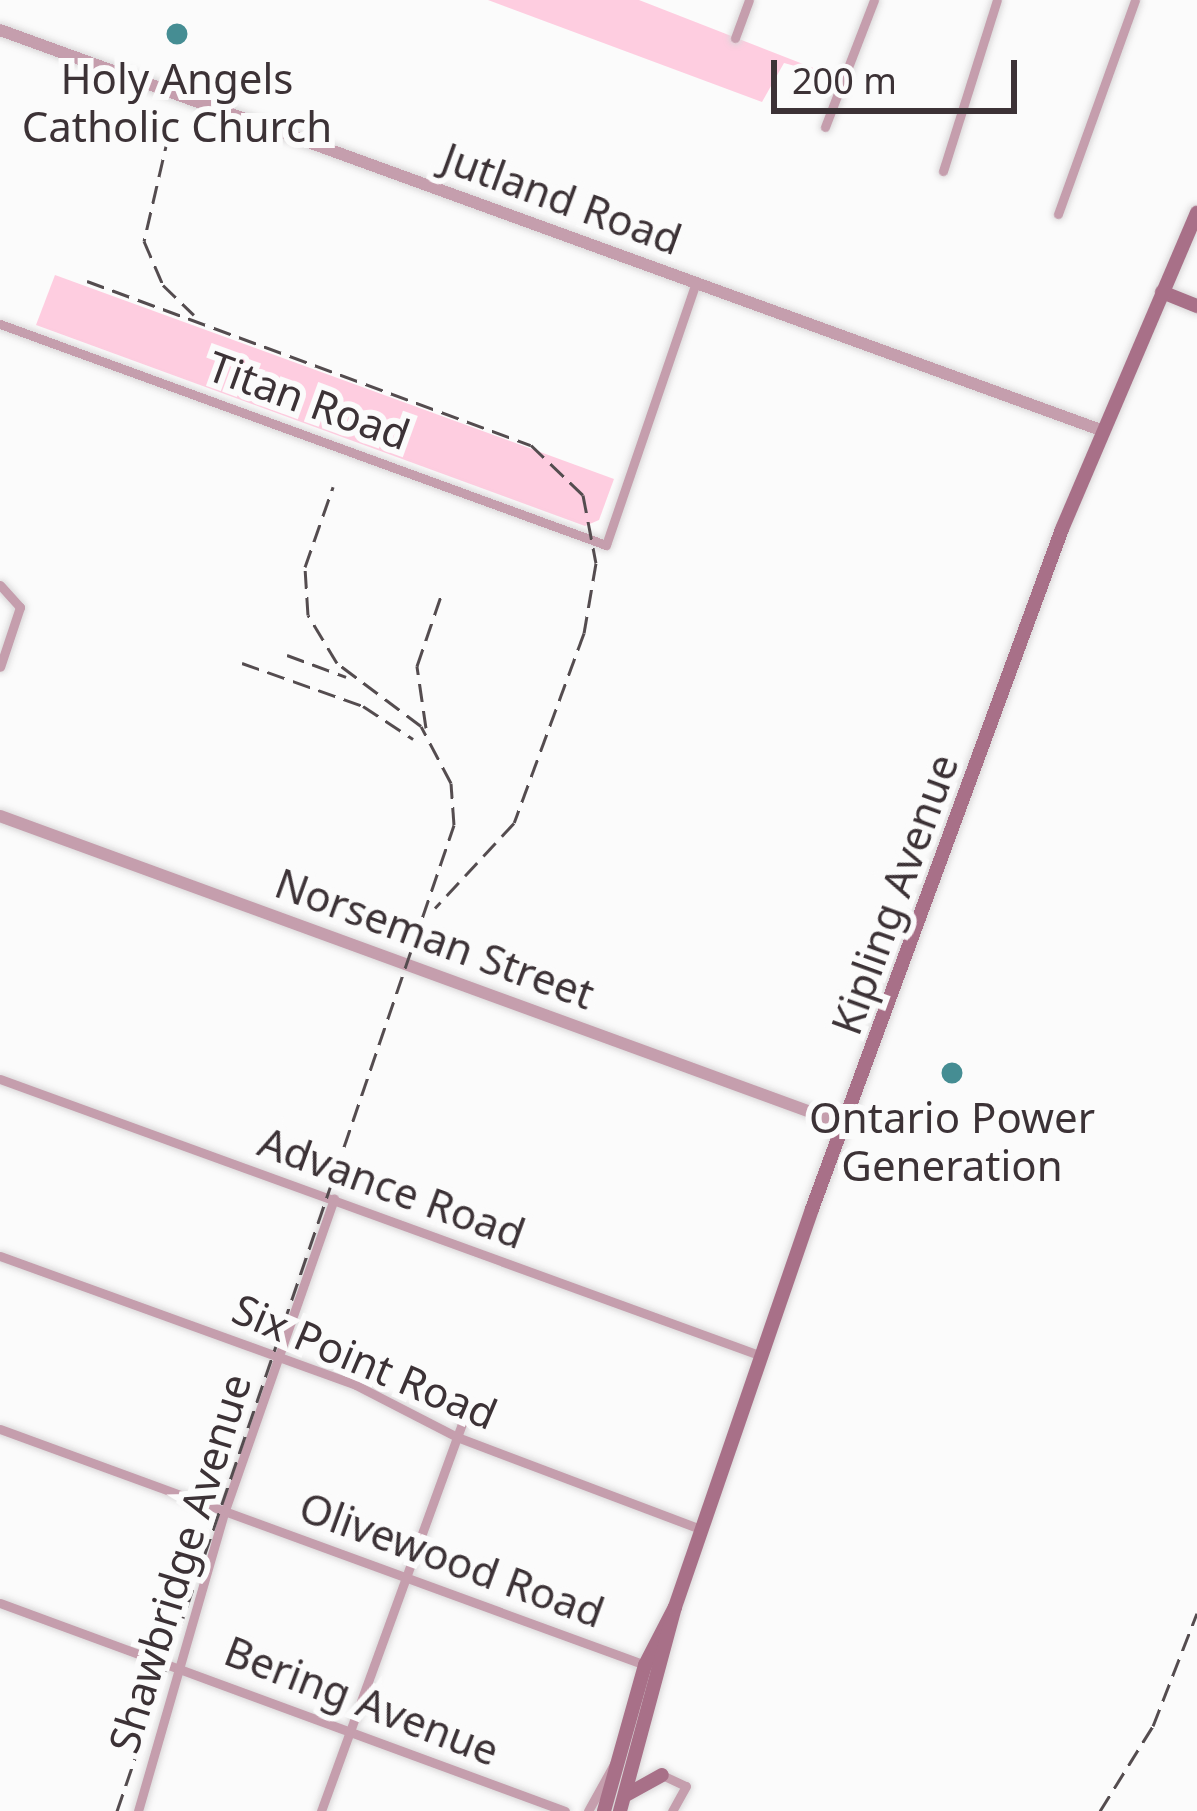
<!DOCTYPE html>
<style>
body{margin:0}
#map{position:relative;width:1197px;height:1811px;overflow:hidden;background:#fbfbfb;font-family:"Noto Sans",sans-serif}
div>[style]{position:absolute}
.green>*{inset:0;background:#fecde0}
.roads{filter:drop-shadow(0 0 3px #d9d7d8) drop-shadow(0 0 3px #d9d7d8)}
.minor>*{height:9px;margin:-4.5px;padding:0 4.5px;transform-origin:4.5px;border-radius:4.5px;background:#c59ead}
.tertiary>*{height:12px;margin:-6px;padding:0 6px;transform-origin:6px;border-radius:6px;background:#c59ead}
.secondary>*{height:14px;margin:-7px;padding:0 7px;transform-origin:7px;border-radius:7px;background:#a87088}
.rail>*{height:3px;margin-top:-1.5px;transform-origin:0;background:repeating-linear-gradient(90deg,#544c4f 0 18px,transparent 0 27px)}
.dots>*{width:33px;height:33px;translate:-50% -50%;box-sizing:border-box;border:6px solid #fbfbfb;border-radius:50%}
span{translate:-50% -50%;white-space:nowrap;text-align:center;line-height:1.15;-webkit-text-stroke:12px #fbfbfb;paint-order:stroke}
.poi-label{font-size:42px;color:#3c3236}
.street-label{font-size:42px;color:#3c3236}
.scale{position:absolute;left:771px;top:60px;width:246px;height:54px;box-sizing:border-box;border:6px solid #3c3236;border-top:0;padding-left:15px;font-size:36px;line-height:42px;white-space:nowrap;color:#3c3236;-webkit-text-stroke:9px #fbfbfb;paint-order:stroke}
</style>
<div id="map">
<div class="green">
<i style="clip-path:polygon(488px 0,639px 0,839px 78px,784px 63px,762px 102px)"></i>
<i style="clip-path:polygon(55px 275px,614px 479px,599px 520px,585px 526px,36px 325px)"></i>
</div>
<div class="roads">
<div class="minor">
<i style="left:735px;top:38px;width:40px;rotate:-69.8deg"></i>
<i style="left:825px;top:127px;width:136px;rotate:-68.9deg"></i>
<i style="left:943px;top:171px;width:179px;rotate:-72.5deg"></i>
<i style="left:1058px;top:214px;width:227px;rotate:-70.2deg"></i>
<i style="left:0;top:324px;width:645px;rotate:20.04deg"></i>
<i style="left:606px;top:545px;width:278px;rotate:-71.1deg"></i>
<i style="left:0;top:585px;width:30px;rotate:48deg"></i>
<i style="left:20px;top:607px;width:63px;rotate:108.4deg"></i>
<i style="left:0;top:1079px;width:811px;rotate:19.98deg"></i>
<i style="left:0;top:1256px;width:379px;rotate:19.9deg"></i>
<i style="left:356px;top:1385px;width:114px;rotate:27.2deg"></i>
<i style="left:457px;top:1437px;width:263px;rotate:20.7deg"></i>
<i style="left:0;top:1429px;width:690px;rotate:20.09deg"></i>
<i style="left:0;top:1603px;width:602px;rotate:20.21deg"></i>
<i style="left:662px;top:1775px;width:26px;rotate:25deg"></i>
<i style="left:686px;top:1786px;width:29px;rotate:119deg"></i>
<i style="left:138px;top:1811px;width:313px;rotate:-73.9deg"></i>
<i style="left:225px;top:1510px;width:330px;rotate:-70.7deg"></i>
<i style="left:321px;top:1811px;width:429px;rotate:-70deg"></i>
<i style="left:588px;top:1811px;width:64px;rotate:-61deg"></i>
</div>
<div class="tertiary">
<i style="left:0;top:30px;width:1171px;rotate:19.97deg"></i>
<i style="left:0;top:816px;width:901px;rotate:20.06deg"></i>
</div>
<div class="secondary">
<i style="left:1162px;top:292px;width:38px;rotate:22deg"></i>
<i style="left:626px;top:1795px;width:41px;rotate:-29.1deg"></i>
<i style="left:604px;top:1811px;width:152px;rotate:-74.3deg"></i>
<i style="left:645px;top:1665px;width:65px;rotate:-62.7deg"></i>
<i style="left:620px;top:1811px;width:211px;rotate:-74.9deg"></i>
<i style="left:675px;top:1607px;width:421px;rotate:-71deg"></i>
<i style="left:812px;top:1209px;width:724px;rotate:-69.81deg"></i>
<i style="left:1062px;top:529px;width:344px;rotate:-66.9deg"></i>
</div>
</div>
<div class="rail">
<i style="left:169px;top:133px;width:111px;rotate:103deg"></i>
<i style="left:144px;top:241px;width:48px;rotate:66.6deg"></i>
<i style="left:163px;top:285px;width:43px;rotate:44.1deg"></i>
<i style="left:87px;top:281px;width:473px;rotate:20.3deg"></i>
<i style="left:531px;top:445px;width:72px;rotate:43.9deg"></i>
<i style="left:583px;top:495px;width:69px;rotate:79.2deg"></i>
<i style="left:596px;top:563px;width:71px;rotate:99.7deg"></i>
<i style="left:584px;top:633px;width:202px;rotate:110.2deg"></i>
<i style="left:514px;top:823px;width:116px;rotate:132.9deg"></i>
<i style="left:287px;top:655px;width:63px;rotate:20.4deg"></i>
<i style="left:242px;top:663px;width:128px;rotate:19.6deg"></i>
<i style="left:363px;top:706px;width:60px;rotate:33.4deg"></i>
<i style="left:426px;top:728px;width:63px;rotate:-98.3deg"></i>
<i style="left:417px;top:666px;width:74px;rotate:-71.1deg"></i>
<i style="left:117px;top:1811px;width:1042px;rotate:-71.13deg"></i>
<i style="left:454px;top:825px;width:42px;rotate:-94.1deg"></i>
<i style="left:451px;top:783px;width:64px;rotate:-117.8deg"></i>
<i style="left:421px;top:726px;width:105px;rotate:-143.1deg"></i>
<i style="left:337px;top:663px;width:56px;rotate:-121.1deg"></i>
<i style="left:308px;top:615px;width:48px;rotate:-93.6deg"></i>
<i style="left:305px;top:567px;width:85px;rotate:-70.7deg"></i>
<i style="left:1100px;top:1811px;width:100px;rotate:-58.1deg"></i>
<i style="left:1153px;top:1726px;width:121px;rotate:-68.7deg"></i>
</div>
<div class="dots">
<i style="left:177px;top:34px;background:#458d93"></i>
<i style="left:952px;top:1073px;background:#458d93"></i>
</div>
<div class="poi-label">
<span style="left:177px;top:102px">Holy Angels<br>Catholic Church</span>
<span style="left:952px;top:1141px">Ontario Power<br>Generation</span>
</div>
<div class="street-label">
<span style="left:562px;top:198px;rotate:20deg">Jutland Road</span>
<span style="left:309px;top:400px;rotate:20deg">Titan Road</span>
<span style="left:894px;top:894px;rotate:-70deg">Kipling Avenue</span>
<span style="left:435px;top:938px;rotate:20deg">Norseman Street</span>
<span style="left:392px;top:1187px;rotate:20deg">Advance Road</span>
<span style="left:365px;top:1361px;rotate:23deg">Six Point Road</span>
<span style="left:452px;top:1559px;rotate:20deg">Olivewood Road</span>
<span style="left:179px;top:1563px;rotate:-73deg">Shawbridge Avenue</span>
<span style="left:362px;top:1700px;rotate:21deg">Bering Avenue</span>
</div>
<div class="scale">200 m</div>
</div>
